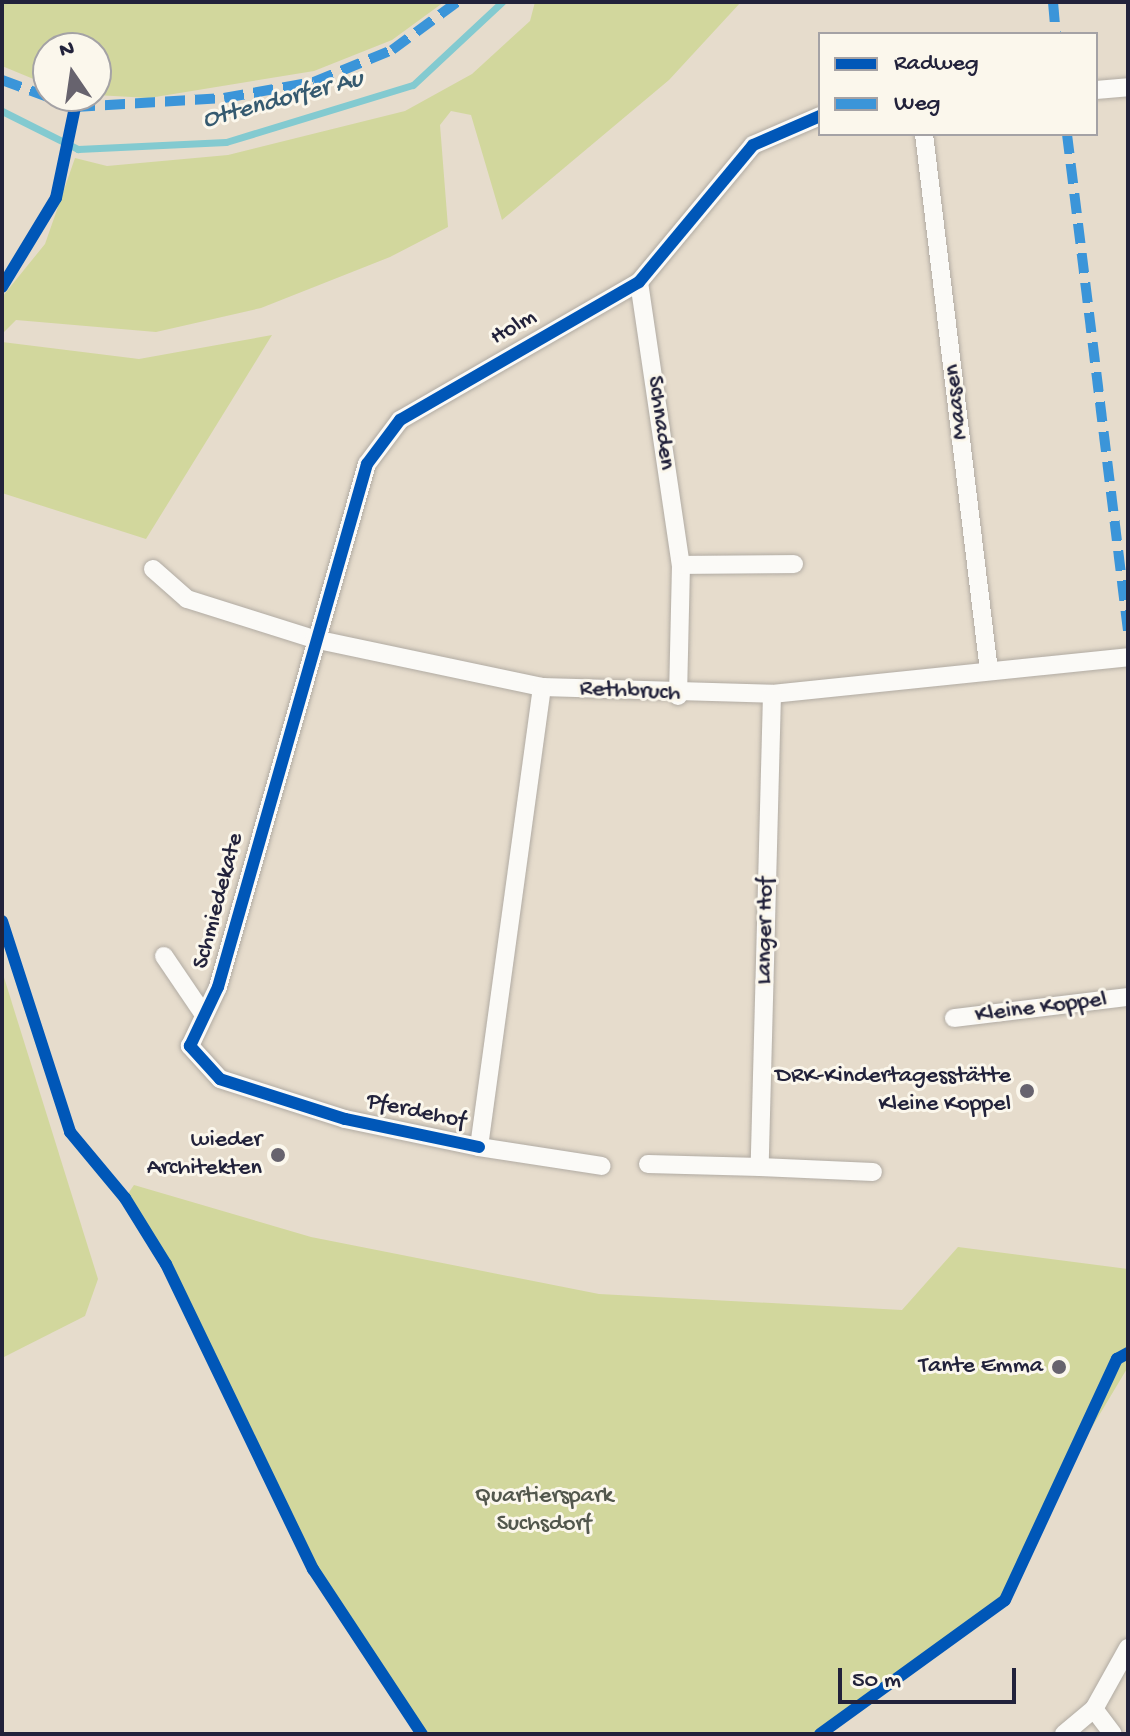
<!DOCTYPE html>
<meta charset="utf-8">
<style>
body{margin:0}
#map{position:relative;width:1130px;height:1736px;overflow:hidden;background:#e6dccc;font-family:"Gochi Hand",sans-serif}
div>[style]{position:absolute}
.green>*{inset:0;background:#d2d79d}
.stream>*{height:7px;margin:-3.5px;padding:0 3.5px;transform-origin:3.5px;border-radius:3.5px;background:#83cad0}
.roads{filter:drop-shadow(0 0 2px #b1aba3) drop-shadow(0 0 2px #b1aba3)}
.minor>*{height:18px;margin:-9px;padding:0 9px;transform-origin:9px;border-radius:9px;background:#fbfaf7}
.quiet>*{height:10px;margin-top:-5px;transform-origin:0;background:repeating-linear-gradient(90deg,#3b95d9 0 20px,transparent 0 30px)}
.cycleway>*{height:12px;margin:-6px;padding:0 6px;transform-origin:6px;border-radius:6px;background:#0057b8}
.dots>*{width:22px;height:22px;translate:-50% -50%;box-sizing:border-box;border:4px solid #fbf7ec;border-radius:50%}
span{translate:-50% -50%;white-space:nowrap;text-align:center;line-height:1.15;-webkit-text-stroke:6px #fbf7ec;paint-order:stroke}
.street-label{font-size:24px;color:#22223b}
.poi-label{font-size:24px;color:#22223b}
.right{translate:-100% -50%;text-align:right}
.park-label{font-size:24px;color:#52574d}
.water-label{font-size:26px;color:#355a70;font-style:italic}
.frame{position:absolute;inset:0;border:4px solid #22223b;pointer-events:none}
.legend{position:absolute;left:818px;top:32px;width:280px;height:104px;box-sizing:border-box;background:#fbf7ec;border:2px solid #a4a2a5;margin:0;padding:10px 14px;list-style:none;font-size:24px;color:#22223b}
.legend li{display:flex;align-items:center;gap:16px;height:40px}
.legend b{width:40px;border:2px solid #a4a2a5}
.north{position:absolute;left:32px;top:32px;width:80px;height:80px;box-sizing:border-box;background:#fbf7ec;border:2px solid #a4a2a5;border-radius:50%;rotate:347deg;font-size:22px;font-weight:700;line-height:32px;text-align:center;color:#22223b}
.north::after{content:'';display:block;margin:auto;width:28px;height:36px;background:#67636e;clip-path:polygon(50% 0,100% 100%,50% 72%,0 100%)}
.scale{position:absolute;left:838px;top:1668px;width:178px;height:36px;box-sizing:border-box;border:4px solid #22223b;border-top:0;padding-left:10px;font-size:24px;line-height:28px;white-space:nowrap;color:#22223b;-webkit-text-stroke:6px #fbf7ec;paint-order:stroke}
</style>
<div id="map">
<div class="green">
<i style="clip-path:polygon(2px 2px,444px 2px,392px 40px,314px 71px,149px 98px,96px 95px,96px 48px,48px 48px,48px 85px,2px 66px)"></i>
<i style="clip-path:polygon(535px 2px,741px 2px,669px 80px,502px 220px,471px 115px,451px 111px,440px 125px,448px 227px,390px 257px,261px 308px,156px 332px,16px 320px,2px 334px,2px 297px,45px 244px,75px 158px,107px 166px,228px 155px,405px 111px,472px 74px,530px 21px)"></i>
<i style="clip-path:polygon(272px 335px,146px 539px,2px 493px,2px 342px,139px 359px)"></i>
<i style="clip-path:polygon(2px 971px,98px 1279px,85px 1316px,2px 1358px)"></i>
<i style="clip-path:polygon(134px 1185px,311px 1237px,599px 1294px,902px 1310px,958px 1247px,1128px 1269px,1128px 1367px,1058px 1484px,1005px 1600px,820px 1734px,422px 1734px,313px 1569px,166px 1264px,125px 1198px)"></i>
</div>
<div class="stream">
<i style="left:2px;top:111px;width:85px;rotate:26.6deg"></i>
<i style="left:78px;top:149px;width:148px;rotate:-2.7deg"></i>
<i style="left:226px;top:142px;width:195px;rotate:-17deg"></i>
<i style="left:413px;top:85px;width:122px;rotate:-43deg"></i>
</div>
<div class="roads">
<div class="minor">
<i style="left:1096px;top:90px;width:32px;rotate:-5deg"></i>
<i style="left:924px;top:134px;width:541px;rotate:83.1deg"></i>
<i style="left:639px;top:282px;width:286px;rotate:81.6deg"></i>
<i style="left:681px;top:565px;width:131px;rotate:91.3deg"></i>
<i style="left:681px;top:565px;width:113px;rotate:-0.5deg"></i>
<i style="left:153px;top:569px;width:45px;rotate:41.4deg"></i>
<i style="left:187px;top:599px;width:133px;rotate:17.5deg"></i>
<i style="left:314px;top:639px;width:233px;rotate:11.9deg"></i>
<i style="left:542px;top:687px;width:230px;rotate:1.7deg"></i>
<i style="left:772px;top:694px;width:358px;rotate:-5.9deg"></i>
<i style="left:542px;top:687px;width:464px;rotate:97.8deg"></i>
<i style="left:479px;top:1147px;width:124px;rotate:8.8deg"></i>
<i style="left:772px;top:694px;width:473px;rotate:91.5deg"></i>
<i style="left:760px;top:1167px;width:113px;rotate:2.5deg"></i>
<i style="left:164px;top:956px;width:68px;rotate:55.8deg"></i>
<i style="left:954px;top:1018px;width:175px;rotate:-6.9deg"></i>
<i style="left:479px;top:1147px;width:137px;rotate:-168.2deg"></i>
<i style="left:345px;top:1119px;width:131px;rotate:-162.3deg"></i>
<i style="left:220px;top:1079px;width:45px;rotate:-132.3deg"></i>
<i style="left:190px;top:1046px;width:65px;rotate:-64.6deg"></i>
<i style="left:218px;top:987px;width:544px;rotate:-74.1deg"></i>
<i style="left:367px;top:464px;width:55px;rotate:-53.1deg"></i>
<i style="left:400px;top:420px;width:276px;rotate:-30deg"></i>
<i style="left:639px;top:282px;width:178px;rotate:-50.2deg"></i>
<i style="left:753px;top:145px;width:73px;rotate:-23.4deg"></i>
<i style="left:648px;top:1164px;width:112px;rotate:1.5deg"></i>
<i style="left:1094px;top:1709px;width:31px;rotate:53deg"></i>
<i style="left:1064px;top:1734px;width:39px;rotate:-40deg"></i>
<i style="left:1094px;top:1709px;width:70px;rotate:-60.9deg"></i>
</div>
</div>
<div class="quiet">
<i style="left:1053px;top:2px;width:32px;rotate:85deg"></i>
<i style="left:2px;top:80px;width:78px;rotate:20.3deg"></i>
<i style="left:75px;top:107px;width:149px;rotate:-3.5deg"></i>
<i style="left:224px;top:98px;width:91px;rotate:-10.1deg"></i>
<i style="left:314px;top:82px;width:84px;rotate:-22.3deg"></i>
<i style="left:392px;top:50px;width:81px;rotate:-36.4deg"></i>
<i style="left:1067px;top:134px;width:501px;rotate:83deg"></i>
</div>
<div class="cycleway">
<i style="left:2px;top:287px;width:104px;rotate:-58.8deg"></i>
<i style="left:56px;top:198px;width:93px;rotate:-78.2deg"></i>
<i style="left:2px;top:921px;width:222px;rotate:72.1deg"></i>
<i style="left:70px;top:1132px;width:86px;rotate:50.2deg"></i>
<i style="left:125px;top:1198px;width:78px;rotate:58.2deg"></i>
<i style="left:166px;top:1264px;width:339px;rotate:64.3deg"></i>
<i style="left:313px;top:1569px;width:198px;rotate:56.6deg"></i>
<i style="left:479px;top:1147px;width:137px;rotate:-168.2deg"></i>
<i style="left:345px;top:1119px;width:131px;rotate:-162.3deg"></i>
<i style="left:220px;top:1079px;width:45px;rotate:-132.3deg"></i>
<i style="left:190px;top:1046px;width:65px;rotate:-64.6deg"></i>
<i style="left:218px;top:987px;width:544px;rotate:-74.1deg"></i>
<i style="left:367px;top:464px;width:55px;rotate:-53.1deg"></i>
<i style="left:400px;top:420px;width:276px;rotate:-30deg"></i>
<i style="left:639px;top:282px;width:178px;rotate:-50.2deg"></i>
<i style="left:753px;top:145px;width:73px;rotate:-23.4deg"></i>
<i style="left:820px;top:1734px;width:228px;rotate:-35.9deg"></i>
<i style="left:1005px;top:1600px;width:266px;rotate:-65.1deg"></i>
<i style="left:1117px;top:1359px;width:13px;rotate:-29deg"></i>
</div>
<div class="dots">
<i style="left:1027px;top:1091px;background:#67636e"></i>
<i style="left:278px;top:1155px;background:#67636e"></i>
<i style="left:1059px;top:1367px;background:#67636e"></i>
</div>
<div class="street-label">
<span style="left:514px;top:328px;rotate:-30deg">Holm</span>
<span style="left:957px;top:402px;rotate:-97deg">Maasen</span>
<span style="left:660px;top:423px;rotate:82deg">Schnaden</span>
<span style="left:630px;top:692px;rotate:3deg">Rethbruch</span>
<span style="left:219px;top:901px;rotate:-75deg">Schmiedekate</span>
<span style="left:766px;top:931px;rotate:-89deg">Langer Hof</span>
<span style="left:1041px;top:1008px;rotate:-7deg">Kleine Koppel</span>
<span style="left:416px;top:1112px;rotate:12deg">Pferdehof</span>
</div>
<div class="poi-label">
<span class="right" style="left:1011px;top:1091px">DRK-Kindertagesstätte<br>Kleine Koppel</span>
<span class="right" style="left:262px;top:1155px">wieder<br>Architekten</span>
<span class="right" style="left:1043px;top:1367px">Tante Emma</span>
</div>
<div class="park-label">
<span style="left:544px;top:1511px">Quartierspark<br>Suchsdorf</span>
</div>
<div class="water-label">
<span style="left:283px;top:101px;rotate:-15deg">Ottendorfer Au</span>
</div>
<div class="frame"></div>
<ul class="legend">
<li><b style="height:10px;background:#0057b8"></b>Radweg</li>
<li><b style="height:10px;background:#3b95d9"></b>Weg</li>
</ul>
<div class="north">N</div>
<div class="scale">50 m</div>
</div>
